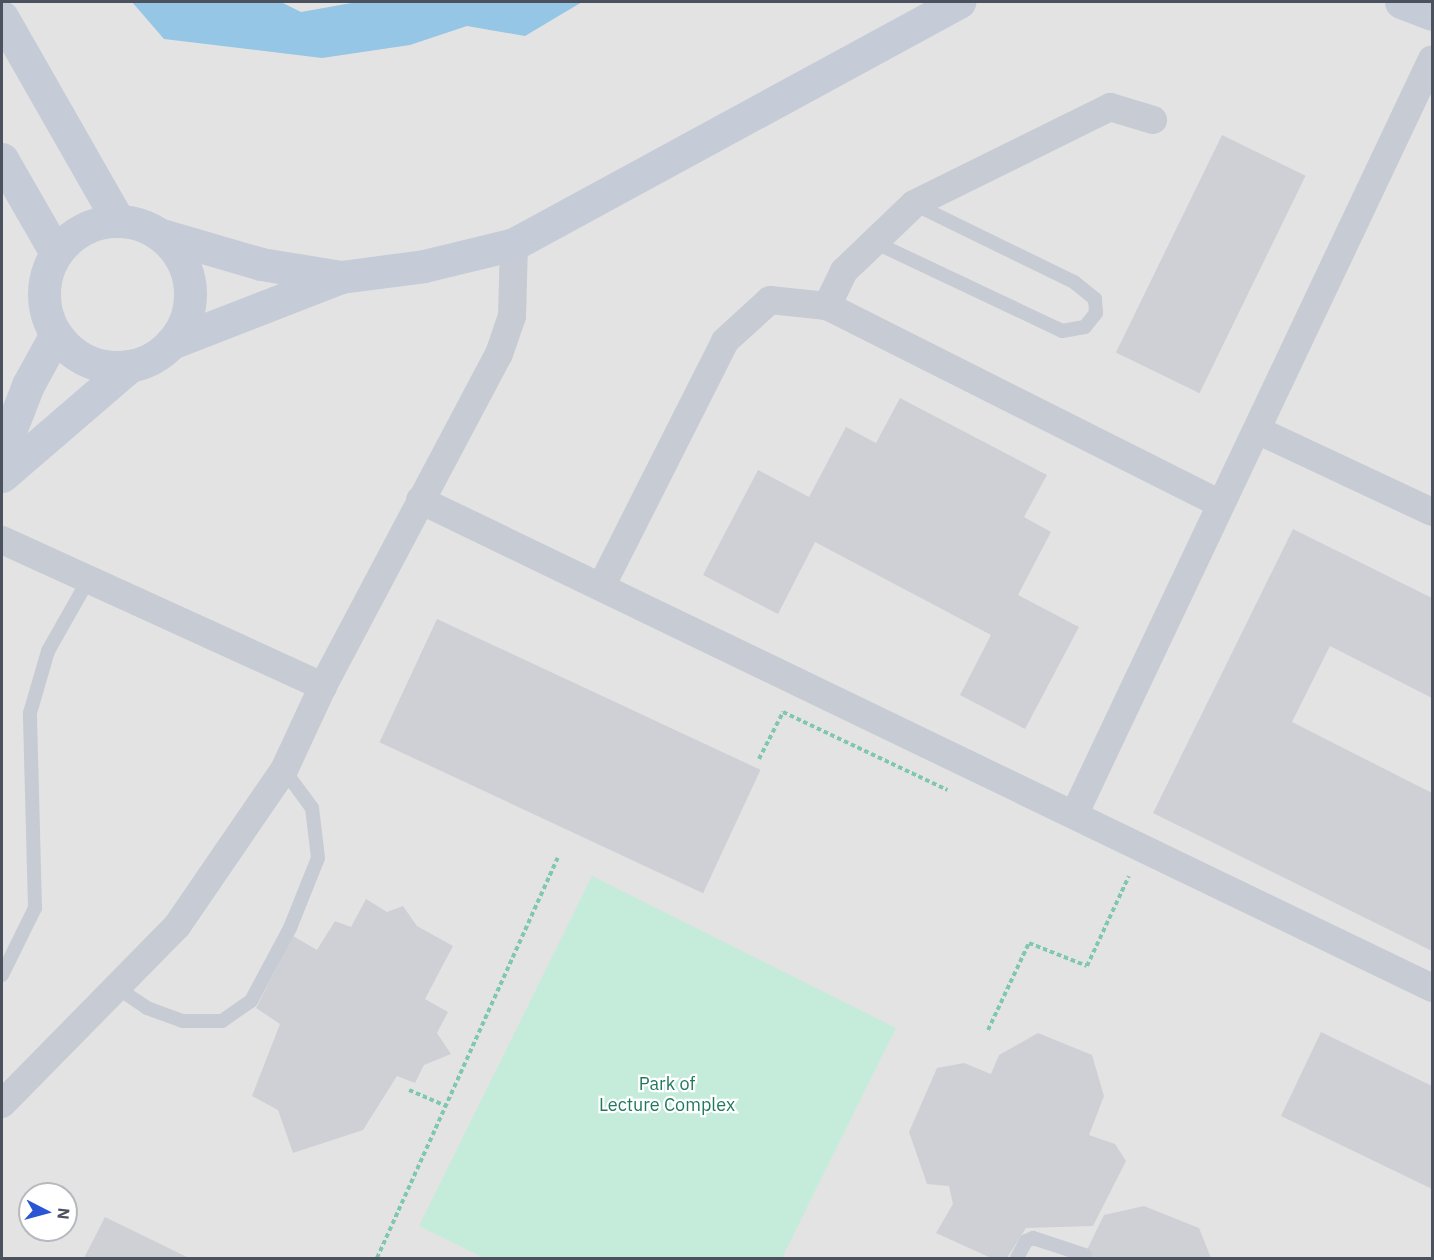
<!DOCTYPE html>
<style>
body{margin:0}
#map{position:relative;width:1434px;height:1260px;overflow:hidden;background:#f3f2f1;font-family:"IBM Plex Sans",sans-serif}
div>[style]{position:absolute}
.education>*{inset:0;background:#e4e3e3}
.green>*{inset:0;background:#c5ecdb}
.water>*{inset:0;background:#96c6e5}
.building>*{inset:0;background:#cfd0d5;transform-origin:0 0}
.path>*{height:4px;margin-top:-2px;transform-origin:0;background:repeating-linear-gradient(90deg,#80c7b1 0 4.5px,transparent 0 7.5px)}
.lane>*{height:14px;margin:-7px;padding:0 7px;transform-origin:7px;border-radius:7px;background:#c6cbd4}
.street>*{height:28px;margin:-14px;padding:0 14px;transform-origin:14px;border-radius:14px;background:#c6cbd4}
.secondary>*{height:33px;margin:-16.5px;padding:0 16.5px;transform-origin:16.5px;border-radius:16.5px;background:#c6cbd8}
.secondary>.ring{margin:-16.5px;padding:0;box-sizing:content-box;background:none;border:33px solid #c6cbd8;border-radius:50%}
span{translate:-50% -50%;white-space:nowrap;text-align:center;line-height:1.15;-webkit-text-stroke:4.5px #fff;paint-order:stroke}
.park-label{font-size:18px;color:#21795d}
.frame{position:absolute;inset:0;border:3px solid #4b515d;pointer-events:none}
.north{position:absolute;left:18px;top:1182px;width:60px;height:60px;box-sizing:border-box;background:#fff;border:2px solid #b7b9be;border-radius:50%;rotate:96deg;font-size:16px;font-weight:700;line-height:24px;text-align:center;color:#4b515d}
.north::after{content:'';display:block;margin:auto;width:21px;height:27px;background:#2a56d4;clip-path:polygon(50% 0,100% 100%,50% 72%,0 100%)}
</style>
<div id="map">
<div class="education">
<i style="clip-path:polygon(evenodd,2px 2px,1432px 2px,1432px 1258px,2px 1258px,2px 2px,30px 1194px,66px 1194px,66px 1230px,30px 1230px,30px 1194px)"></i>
</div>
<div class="green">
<i style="clip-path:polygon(592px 876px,896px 1028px,782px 1258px,484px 1258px,419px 1226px)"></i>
</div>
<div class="water">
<i style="clip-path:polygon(132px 2px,281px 2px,301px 12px,357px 2px,582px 2px,525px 36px,467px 26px,410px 45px,322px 58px,164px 39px)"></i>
</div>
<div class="building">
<i style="left:1222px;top:135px;width:93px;height:242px;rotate:26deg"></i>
<i style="clip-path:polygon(900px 398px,1047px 475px,1024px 517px,1051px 532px,1018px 595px,1079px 627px,1025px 729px,960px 695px,991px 635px,815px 542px,778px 614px,703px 575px,758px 470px,809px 497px,846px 427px,876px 443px)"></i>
<i style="clip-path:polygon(1293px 529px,1432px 598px,1432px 698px,1330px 646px,1292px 722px,1432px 793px,1432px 951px,1153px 813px)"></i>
<i style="left:437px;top:619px;width:357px;height:136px;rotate:25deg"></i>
<i style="clip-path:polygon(366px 899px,387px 912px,403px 906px,417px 926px,453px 946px,425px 999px,448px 1012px,437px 1033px,451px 1054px,424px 1065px,415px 1083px,397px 1076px,363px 1130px,293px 1153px,278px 1110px,252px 1096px,280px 1024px,256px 1008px,293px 936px,317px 950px,335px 921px,351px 927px)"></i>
<i style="clip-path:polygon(1321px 1032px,1432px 1086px,1432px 1189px,1281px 1116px)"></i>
<i style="clip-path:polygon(1038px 1033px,1092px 1055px,1104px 1096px,1089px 1135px,1115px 1144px,1126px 1161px,1093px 1226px,1026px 1228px,1007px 1258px,991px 1258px,936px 1233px,953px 1204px,949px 1186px,927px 1184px,909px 1132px,937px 1068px,964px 1063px,991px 1074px,999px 1055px)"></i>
<i style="clip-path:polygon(1144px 1206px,1199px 1228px,1211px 1258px,1083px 1258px,1104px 1215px)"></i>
<i style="clip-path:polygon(105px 1217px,189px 1258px,84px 1258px)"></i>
</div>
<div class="path">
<i style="left:759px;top:759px;width:53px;rotate:-62.9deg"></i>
<i style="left:783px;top:712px;width:182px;rotate:25.4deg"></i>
<i style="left:988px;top:1030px;width:96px;rotate:-64.8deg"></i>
<i style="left:1029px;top:943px;width:62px;rotate:21.6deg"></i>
<i style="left:1087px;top:966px;width:99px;rotate:-65deg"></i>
<i style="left:409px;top:1090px;width:40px;rotate:23.4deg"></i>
<i style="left:377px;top:1258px;width:439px;rotate:-65.7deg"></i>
</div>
<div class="lane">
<i style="left:874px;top:242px;width:208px;rotate:25.3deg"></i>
<i style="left:1062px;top:331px;width:23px;rotate:-10deg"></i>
<i style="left:1085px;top:327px;width:18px;rotate:-52deg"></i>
<i style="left:1096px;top:313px;width:14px;rotate:-94deg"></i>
<i style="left:1095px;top:299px;width:27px;rotate:-141deg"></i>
<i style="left:1074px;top:282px;width:178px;rotate:-154deg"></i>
<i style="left:2px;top:975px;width:75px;rotate:-63.8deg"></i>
<i style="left:35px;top:908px;width:195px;rotate:-91.5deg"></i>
<i style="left:30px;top:713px;width:65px;rotate:-73.8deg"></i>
<i style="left:48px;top:651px;width:79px;rotate:-60.5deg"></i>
<i style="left:119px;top:989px;width:34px;rotate:34deg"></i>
<i style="left:147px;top:1008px;width:38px;rotate:20deg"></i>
<i style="left:183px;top:1021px;width:39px"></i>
<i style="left:222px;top:1021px;width:35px;rotate:-35deg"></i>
<i style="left:251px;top:1001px;width:83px;rotate:-61.9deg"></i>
<i style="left:290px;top:928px;width:75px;rotate:-68.2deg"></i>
<i style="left:318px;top:858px;width:50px;rotate:-96.8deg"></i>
<i style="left:312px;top:808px;width:47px;rotate:-126.4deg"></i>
<i style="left:1017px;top:1258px;width:19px;rotate:-62deg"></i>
<i style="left:1026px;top:1241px;width:8px;rotate:-23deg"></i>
<i style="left:1033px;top:1238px;width:55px;rotate:18.1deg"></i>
</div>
<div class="street">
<i style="left:827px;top:306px;width:39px;rotate:-64deg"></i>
<i style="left:844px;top:271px;width:97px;rotate:-43.7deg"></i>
<i style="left:914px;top:204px;width:219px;rotate:-26.3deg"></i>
<i style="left:1110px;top:107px;width:45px;rotate:16.8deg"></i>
<i style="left:1257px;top:430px;width:193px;rotate:25.1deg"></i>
<i style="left:420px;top:500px;width:1124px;rotate:25.74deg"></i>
<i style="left:2px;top:540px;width:353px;rotate:24.5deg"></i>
<i style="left:601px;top:587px;width:275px;rotate:-63.2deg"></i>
<i style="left:725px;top:341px;width:61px;rotate:-42.3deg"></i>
<i style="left:770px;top:300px;width:57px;rotate:6deg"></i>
<i style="left:827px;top:306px;width:440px;rotate:26.7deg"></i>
<i style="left:1074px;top:815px;width:836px;rotate:-64.66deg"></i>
<i style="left:2px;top:1104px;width:250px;rotate:-45.5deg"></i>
<i style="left:177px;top:926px;width:189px;rotate:-55.6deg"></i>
<i style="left:284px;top:770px;width:93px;rotate:-65.1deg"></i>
<i style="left:323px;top:686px;width:376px;rotate:-62.1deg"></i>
<i style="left:499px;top:354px;width:40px;rotate:-71.1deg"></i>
<i style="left:512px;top:316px;width:72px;rotate:-88.4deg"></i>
</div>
<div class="secondary">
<i style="left:1401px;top:2px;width:33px;rotate:21deg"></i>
<i style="left:2px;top:17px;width:234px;rotate:60.3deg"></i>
<i style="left:2px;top:159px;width:108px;rotate:60.1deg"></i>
<i class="ring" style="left:44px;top:221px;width:113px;height:113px"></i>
<i style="left:162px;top:235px;width:103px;rotate:16.3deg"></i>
<i style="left:261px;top:264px;width:81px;rotate:9.2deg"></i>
<i style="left:171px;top:343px;width:182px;rotate:-21.2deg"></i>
<i style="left:341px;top:277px;width:84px;rotate:-7.5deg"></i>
<i style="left:424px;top:266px;width:93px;rotate:-13.7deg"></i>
<i style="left:514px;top:244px;width:507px;rotate:-28.54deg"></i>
<i style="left:2px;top:452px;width:72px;rotate:-68.8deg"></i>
<i style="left:28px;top:385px;width:58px;rotate:-61.2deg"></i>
<i style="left:2px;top:476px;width:169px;rotate:-40.7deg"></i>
</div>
<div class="park-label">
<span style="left:667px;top:1095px">Park of<br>Lecture Complex</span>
</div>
<div class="frame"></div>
<div class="north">N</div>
</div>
